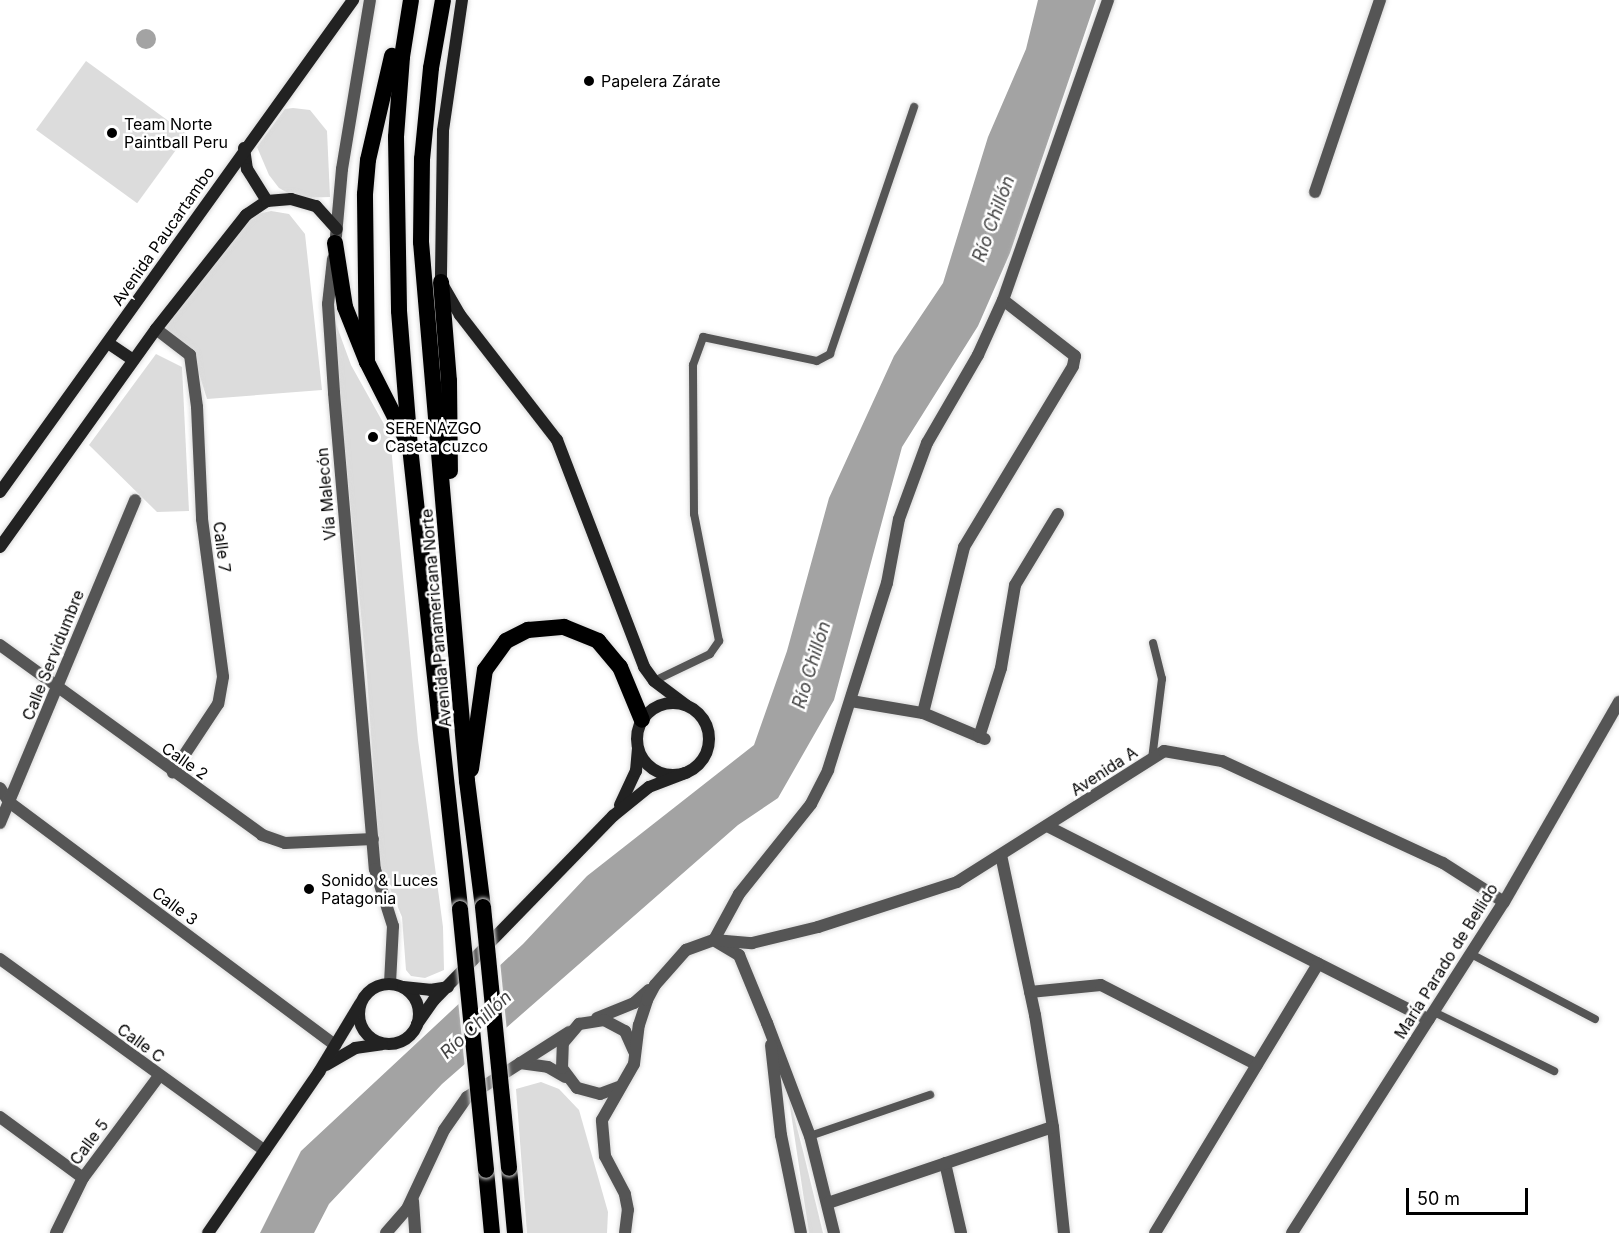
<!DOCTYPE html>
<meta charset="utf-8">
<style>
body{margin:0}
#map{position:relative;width:1619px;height:1233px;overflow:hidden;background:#fff;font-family:Inter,sans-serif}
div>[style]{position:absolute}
.green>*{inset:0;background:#dcdcdc;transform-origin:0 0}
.water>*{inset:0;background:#a3a3a3}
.round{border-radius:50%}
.pier>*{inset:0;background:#fff}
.roads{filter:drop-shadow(0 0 2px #dbdbdb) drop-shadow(0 0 2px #dbdbdb)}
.service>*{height:8px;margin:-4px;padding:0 4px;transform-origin:4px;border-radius:4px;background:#555}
.minor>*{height:12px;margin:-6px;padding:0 6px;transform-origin:6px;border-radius:6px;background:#555}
.tertiary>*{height:12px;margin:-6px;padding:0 6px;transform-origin:6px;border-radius:6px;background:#555}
.secondary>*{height:12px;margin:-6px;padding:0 6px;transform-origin:6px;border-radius:6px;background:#222}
.secondary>.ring{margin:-6px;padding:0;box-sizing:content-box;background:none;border:12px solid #222;border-radius:50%}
.trunk>*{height:16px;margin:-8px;padding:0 8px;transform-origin:8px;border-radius:8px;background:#000}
.bridges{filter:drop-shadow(0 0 2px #dbdbdb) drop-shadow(0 0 2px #dbdbdb)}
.trunk-bridge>*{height:16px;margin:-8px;padding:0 8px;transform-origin:8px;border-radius:8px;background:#000}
.dots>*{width:16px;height:16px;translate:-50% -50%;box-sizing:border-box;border:3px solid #fff;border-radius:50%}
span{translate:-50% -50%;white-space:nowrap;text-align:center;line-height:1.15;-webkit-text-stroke:5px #fff;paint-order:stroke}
.poi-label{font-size:16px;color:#000}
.left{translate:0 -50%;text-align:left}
.street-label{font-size:16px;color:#000}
.water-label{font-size:18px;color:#444;font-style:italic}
.scale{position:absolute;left:1406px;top:1188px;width:122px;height:27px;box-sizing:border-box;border:3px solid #000;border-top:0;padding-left:8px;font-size:18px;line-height:21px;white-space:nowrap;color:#000;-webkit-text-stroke:4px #fff;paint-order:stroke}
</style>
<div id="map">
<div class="green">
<i style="left:86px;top:61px;width:125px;height:85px;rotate:36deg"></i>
<i style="clip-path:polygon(293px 108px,310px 110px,327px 131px,330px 197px,297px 198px,279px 188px,269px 175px,257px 147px,285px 109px)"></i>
<i style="clip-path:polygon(271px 211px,289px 214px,305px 234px,322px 390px,207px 399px,193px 354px,161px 328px,247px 222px,258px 214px)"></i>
<i style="clip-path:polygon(332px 313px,351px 365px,390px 435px,418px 740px,443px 927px,444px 970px,425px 978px,411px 976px,406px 970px,402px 917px,380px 865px,367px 677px)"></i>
<i style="clip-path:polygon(156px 354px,182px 367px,189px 511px,157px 512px,89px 445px)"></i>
<i style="clip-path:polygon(541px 1082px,559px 1089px,579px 1110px,608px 1212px,607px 1233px,527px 1233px,516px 1089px)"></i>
<i style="clip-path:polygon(788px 1093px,803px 1151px,823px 1233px,809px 1233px)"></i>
</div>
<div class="water">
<i style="clip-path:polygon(1038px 0,1096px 0,1010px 253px,978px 326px,902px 447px,834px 700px,778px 798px,738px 825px,442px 1084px,329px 1204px,314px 1233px,260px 1233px,301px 1151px,523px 944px,587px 876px,754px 745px,787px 651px,829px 498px,894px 356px,943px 283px,988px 137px,1026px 49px)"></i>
<i class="round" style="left:136px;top:29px;width:20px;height:20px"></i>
</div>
<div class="pier">
<i style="clip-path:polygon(500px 961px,507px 1032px,465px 1068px,458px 1000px)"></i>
</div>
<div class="roads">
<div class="service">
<i style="left:654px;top:681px;width:62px;rotate:-25.7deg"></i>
<i style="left:710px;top:654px;width:16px;rotate:-55deg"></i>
<i style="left:719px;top:641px;width:129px;rotate:-101.1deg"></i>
<i style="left:694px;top:514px;width:149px;rotate:-90.4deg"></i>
<i style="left:693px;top:365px;width:30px;rotate:-70deg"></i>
<i style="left:703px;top:337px;width:116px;rotate:11.9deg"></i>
<i style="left:817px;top:361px;width:15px;rotate:-28deg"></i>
<i style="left:830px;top:354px;width:261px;rotate:-71.2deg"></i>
<i style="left:1152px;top:759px;width:81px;rotate:-82.9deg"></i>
<i style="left:1162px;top:679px;width:37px;rotate:-104deg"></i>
<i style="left:1471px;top:954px;width:140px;rotate:27.7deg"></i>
<i style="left:1434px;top:1012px;width:134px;rotate:26.2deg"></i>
<i style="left:810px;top:1136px;width:127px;rotate:-18.9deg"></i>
</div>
<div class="minor">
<i style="left:1315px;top:192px;width:203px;rotate:-71.3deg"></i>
<i style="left:156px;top:329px;width:43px;rotate:37.4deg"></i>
<i style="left:190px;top:355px;width:52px;rotate:82.3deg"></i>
<i style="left:197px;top:407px;width:112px;rotate:87.4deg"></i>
<i style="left:202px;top:519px;width:159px;rotate:82.4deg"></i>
<i style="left:223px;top:677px;width:27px;rotate:100deg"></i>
<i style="left:218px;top:704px;width:82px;rotate:123.5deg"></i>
<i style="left:0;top:645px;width:324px;rotate:35.9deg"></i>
<i style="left:262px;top:835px;width:24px;rotate:19deg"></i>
<i style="left:285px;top:843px;width:88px;rotate:-2.6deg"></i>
<i style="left:851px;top:701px;width:73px;rotate:9.5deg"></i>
<i style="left:923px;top:713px;width:67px;rotate:22.8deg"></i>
<i style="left:923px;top:713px;width:171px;rotate:-76.1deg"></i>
<i style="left:964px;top:547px;width:211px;rotate:-58.9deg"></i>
<i style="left:1073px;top:366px;width:10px;rotate:-79deg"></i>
<i style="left:1075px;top:356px;width:91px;rotate:-142.1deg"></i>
<i style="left:979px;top:737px;width:72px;rotate:-72.3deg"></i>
<i style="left:1001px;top:668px;width:84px;rotate:-80.4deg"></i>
<i style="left:1015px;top:585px;width:83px;rotate:-58.8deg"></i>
<i style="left:0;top:788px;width:17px;rotate:57deg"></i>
<i style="left:9px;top:802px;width:407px;rotate:36.7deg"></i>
<i style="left:0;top:823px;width:350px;rotate:-67.3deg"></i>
<i style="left:1047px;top:826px;width:428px;rotate:26.9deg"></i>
<i style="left:1001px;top:855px;width:164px;rotate:78deg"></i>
<i style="left:1035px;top:1015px;width:113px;rotate:80.9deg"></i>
<i style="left:1053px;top:1127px;width:107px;rotate:84.1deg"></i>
<i style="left:714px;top:940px;width:52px;rotate:-61.5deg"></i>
<i style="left:739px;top:894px;width:115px;rotate:-51.3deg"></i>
<i style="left:811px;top:804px;width:38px;rotate:-63deg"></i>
<i style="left:828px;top:770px;width:196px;rotate:-72.5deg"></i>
<i style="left:887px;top:583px;width:65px;rotate:-79.4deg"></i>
<i style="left:899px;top:519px;width:81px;rotate:-69.8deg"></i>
<i style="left:927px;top:443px;width:102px;rotate:-59.9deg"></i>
<i style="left:978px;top:355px;width:60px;rotate:-65.6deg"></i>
<i style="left:1003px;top:300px;width:318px;rotate:-70.7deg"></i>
<i style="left:717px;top:942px;width:26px;rotate:31deg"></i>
<i style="left:739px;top:955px;width:74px;rotate:67.6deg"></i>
<i style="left:767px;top:1023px;width:121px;rotate:69.2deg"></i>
<i style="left:810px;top:1136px;width:100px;rotate:76.1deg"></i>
<i style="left:0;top:959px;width:327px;rotate:35.9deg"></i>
<i style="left:1030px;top:992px;width:71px;rotate:-5.6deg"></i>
<i style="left:1101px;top:985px;width:175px;rotate:27.1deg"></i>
<i style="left:597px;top:1018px;width:40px;rotate:-22deg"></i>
<i style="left:634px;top:1003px;width:20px;rotate:-41deg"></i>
<i style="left:771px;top:1045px;width:91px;rotate:83.7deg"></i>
<i style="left:781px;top:1135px;width:100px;rotate:78.5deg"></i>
<i style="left:520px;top:1063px;width:28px;rotate:8deg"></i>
<i style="left:548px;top:1067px;width:20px;rotate:30deg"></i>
<i style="left:619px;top:1087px;width:20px;rotate:160deg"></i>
<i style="left:600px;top:1094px;width:24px;rotate:-165deg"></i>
<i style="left:577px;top:1088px;width:25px;rotate:-127deg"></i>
<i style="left:562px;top:1068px;width:25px;rotate:-88deg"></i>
<i style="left:563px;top:1043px;width:25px;rotate:-50deg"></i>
<i style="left:579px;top:1024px;width:25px;rotate:-9deg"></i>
<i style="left:604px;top:1020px;width:24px;rotate:28deg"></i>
<i style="left:625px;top:1031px;width:22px;rotate:66deg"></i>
<i style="left:0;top:1117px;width:103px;rotate:36.3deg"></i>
<i style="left:945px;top:1163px;width:72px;rotate:77.1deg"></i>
<i style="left:413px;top:1201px;width:32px;rotate:86deg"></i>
<i style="left:828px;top:1203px;width:237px;rotate:-18.7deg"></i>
<i style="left:56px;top:1233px;width:61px;rotate:-63.9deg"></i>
<i style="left:83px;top:1178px;width:127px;rotate:-53.3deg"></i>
<i style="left:386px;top:1233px;width:32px;rotate:-49deg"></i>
<i style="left:407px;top:1209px;width:87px;rotate:-64.9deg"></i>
<i style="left:444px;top:1130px;width:40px;rotate:-55.1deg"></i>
<i style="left:467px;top:1097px;width:121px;rotate:-32.5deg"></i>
<i style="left:625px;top:1233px;width:23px;rotate:-83deg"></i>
<i style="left:628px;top:1210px;width:16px;rotate:-101deg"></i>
<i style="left:625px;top:1194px;width:43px;rotate:-117.8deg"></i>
<i style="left:605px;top:1156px;width:36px;rotate:-95deg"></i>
<i style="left:602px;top:1120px;width:64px;rotate:-60.3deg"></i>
<i style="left:634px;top:1064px;width:39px;rotate:-83deg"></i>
<i style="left:639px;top:1025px;width:26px;rotate:-72deg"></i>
<i style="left:647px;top:1000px;width:17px;rotate:-62deg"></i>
<i style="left:655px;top:985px;width:47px;rotate:-48.5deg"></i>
<i style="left:686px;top:950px;width:30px;rotate:-20deg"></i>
<i style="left:714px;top:940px;width:38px;rotate:5deg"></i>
<i style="left:752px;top:943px;width:68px;rotate:-13.6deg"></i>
<i style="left:818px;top:927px;width:146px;rotate:-17.9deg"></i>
<i style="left:957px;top:882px;width:245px;rotate:-32.3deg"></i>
<i style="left:1164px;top:751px;width:59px;rotate:9.8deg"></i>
<i style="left:1222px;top:761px;width:243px;rotate:24.8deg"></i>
<i style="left:1443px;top:863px;width:72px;rotate:32.6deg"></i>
<i style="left:1155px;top:1233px;width:315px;rotate:-58.8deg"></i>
<i style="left:1292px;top:1233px;width:393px;rotate:-57.4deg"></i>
<i style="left:1504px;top:902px;width:231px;rotate:-60.1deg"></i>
</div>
<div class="tertiary">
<i style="left:336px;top:236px;width:67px;rotate:-84.9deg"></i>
<i style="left:342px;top:169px;width:171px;rotate:-80.6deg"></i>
<i style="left:333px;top:259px;width:45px;rotate:96.3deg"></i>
<i style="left:328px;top:304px;width:89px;rotate:86.1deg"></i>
<i style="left:334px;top:393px;width:478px;rotate:85.1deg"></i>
<i style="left:375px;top:869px;width:60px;rotate:72.5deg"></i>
<i style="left:393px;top:926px;width:58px;rotate:93deg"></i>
</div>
<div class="secondary">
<i style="left:462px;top:0;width:132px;rotate:98.3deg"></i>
<i style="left:443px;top:131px;width:151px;rotate:90.8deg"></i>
<i style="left:441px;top:282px;width:38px;rotate:60deg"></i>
<i style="left:460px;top:315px;width:158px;rotate:52.2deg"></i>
<i style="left:557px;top:440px;width:243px;rotate:69deg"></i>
<i style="left:644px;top:667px;width:17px;rotate:54deg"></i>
<i style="left:654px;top:681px;width:40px;rotate:37deg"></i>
<i style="left:244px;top:148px;width:21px;rotate:82deg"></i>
<i style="left:247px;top:169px;width:38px;rotate:58deg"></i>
<i style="left:108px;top:343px;width:30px;rotate:34deg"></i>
<i style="left:0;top:492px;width:606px;rotate:-54.34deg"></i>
<i style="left:0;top:547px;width:268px;rotate:-54.4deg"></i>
<i style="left:156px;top:329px;width:145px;rotate:-51.7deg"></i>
<i style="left:246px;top:215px;width:25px;rotate:-34deg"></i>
<i style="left:267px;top:201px;width:24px;rotate:-5deg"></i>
<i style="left:291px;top:199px;width:26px;rotate:16deg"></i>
<i style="left:316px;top:206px;width:31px;rotate:48deg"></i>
<i class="ring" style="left:637px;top:703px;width:60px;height:60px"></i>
<i style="left:620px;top:805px;width:38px;rotate:-65deg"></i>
<i style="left:636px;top:771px;width:22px;rotate:-85deg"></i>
<i class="ring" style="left:359px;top:984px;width:48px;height:48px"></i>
<i style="left:403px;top:987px;width:27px;rotate:6deg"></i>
<i style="left:430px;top:990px;width:18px;rotate:-9deg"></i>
<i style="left:417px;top:1024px;width:29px;rotate:-55deg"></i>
<i style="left:434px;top:1000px;width:257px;rotate:-45.8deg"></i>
<i style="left:613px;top:816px;width:46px;rotate:-38.9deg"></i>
<i style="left:649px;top:787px;width:40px;rotate:-21deg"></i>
<i style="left:326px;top:1065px;width:34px;rotate:-30deg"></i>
<i style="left:355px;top:1048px;width:27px;rotate:-8deg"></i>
<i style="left:208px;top:1233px;width:196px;rotate:-55.4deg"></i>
<i style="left:319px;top:1072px;width:79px;rotate:-58.9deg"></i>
</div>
<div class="trunk">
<i style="left:411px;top:0;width:58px;rotate:99deg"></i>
<i style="left:402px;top:57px;width:80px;rotate:94.3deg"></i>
<i style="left:396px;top:137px;width:174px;rotate:89deg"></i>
<i style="left:399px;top:311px;width:136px;rotate:85.4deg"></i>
<i style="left:410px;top:447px;width:465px;rotate:83.8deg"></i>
<i style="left:443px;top:0;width:69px;rotate:100deg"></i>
<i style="left:431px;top:68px;width:91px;rotate:95.6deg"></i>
<i style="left:422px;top:159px;width:83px;rotate:90.7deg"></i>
<i style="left:421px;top:242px;width:541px;rotate:85.12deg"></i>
<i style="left:467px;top:781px;width:127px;rotate:82.8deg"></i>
<i style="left:335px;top:243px;width:65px;rotate:81.1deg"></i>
<i style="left:345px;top:307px;width:59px;rotate:68.2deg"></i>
<i style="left:367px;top:362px;width:89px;rotate:63.1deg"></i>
<i style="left:441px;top:282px;width:99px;rotate:85.4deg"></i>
<i style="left:449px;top:381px;width:90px;rotate:89.4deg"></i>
<i style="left:367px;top:362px;width:168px;rotate:-90.7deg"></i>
<i style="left:365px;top:194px;width:34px;rotate:-85deg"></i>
<i style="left:368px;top:160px;width:107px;rotate:-77deg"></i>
<i style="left:471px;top:769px;width:100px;rotate:-82deg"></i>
<i style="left:485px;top:670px;width:36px;rotate:-54deg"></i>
<i style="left:506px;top:641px;width:25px;rotate:-27deg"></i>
<i style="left:528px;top:630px;width:36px;rotate:-5deg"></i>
<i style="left:564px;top:627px;width:37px;rotate:22deg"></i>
<i style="left:598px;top:641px;width:34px;rotate:50deg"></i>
<i style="left:620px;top:667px;width:57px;rotate:67.5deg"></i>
<i style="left:509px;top:1168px;width:65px;rotate:84.7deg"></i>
<i style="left:486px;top:1170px;width:63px;rotate:84.6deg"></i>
</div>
</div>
<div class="bridges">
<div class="trunk-bridge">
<i style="left:483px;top:907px;width:262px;rotate:84.3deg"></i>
<i style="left:460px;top:909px;width:262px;rotate:84.3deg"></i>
</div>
</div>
<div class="dots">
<i style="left:589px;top:81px;background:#000"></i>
<i style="left:112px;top:133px;background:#000"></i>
<i style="left:373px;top:437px;background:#000"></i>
<i style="left:309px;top:889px;background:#000"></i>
</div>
<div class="poi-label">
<span class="left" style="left:601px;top:81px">Papelera Zárate</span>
<span class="left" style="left:124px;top:133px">Team Norte<br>Paintball Peru</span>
<span class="left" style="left:385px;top:437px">SERENAZGO<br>Caseta cuzco</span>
<span class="left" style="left:321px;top:889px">Sonido &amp; Luces<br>Patagonia</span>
</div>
<div class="street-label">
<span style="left:163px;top:236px;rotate:-55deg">Avenida Paucartambo</span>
<span style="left:326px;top:494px;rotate:-95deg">Vía Malecón</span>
<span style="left:222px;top:547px;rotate:83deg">Calle 7</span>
<span style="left:436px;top:618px;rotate:-95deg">Avenida Panamericana Norte</span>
<span style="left:53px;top:655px;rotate:-68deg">Calle Servidumbre</span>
<span style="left:185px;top:761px;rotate:35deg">Calle 2</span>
<span style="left:1104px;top:771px;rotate:-33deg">Avenida A</span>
<span style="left:175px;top:906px;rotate:37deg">Calle 3</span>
<span style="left:1446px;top:961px;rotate:-58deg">María Parado de Bellido</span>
<span style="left:141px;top:1043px;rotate:36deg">Calle C</span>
<span style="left:89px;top:1142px;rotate:-53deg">Calle 5</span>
</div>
<div class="water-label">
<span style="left:994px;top:219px;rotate:-70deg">Río Chillón</span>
<span style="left:812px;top:665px;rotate:-73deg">Río Chillón</span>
<span style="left:476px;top:1025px;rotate:-43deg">Río Chillón</span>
</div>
<div class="scale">50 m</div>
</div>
